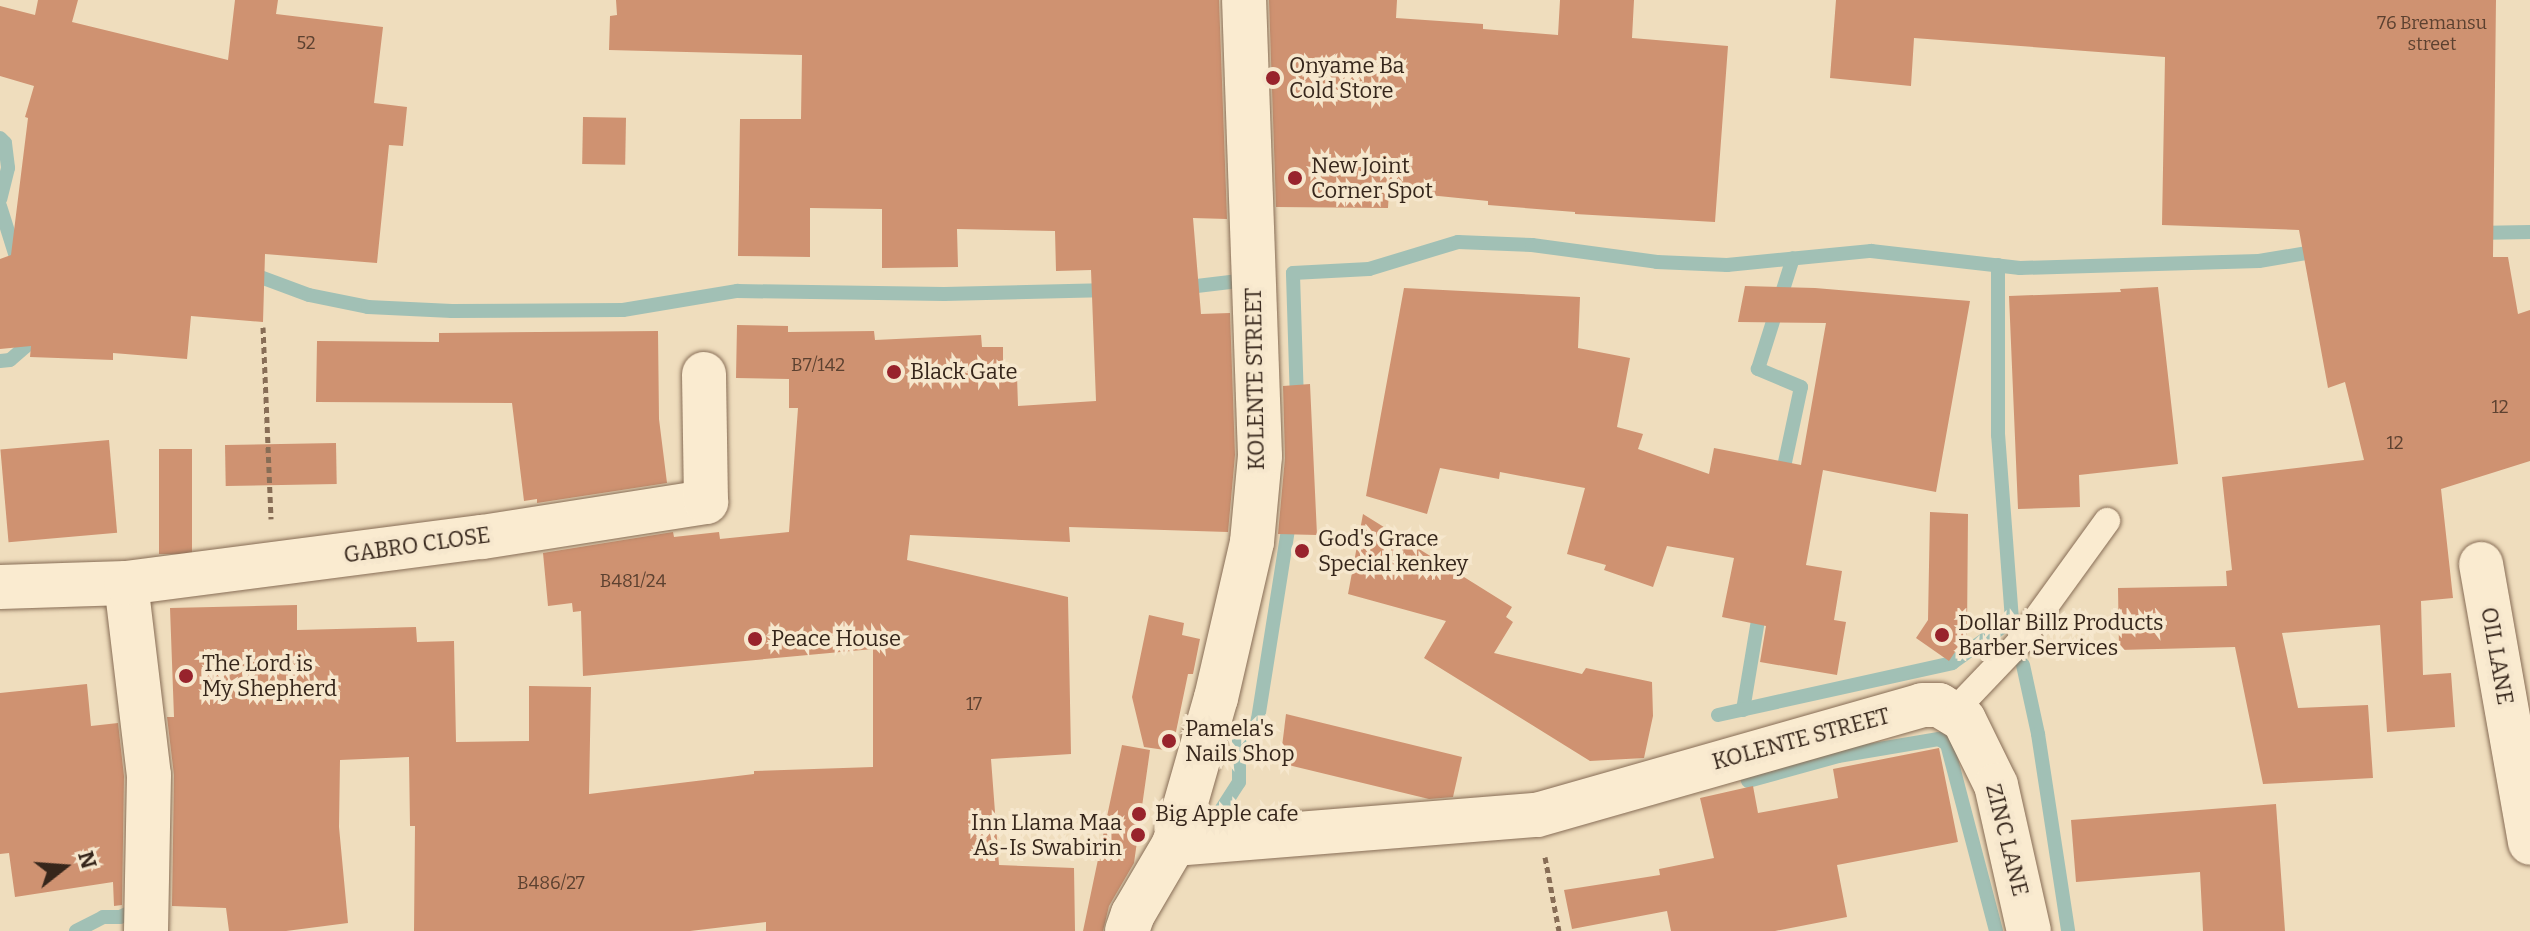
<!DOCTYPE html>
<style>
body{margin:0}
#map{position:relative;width:2530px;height:931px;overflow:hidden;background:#efddbd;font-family:Bitter,serif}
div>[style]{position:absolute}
.stream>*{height:14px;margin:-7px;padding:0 7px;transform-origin:7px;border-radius:7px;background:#a1c0b5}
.building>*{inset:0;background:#cf9271;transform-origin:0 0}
.path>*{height:5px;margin-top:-2.5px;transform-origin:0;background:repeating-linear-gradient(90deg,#876d56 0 6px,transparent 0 10px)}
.roads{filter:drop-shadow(0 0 2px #876d56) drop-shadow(0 0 2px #876d56)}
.lane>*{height:26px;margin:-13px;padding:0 13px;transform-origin:13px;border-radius:13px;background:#faebd0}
.street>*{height:44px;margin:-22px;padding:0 22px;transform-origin:22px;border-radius:22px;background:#faebd0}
.dots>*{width:22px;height:22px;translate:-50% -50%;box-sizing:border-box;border:4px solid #f6e7cd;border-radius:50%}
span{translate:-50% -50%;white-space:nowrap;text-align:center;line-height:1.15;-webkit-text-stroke:7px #f6e7cd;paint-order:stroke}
.number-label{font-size:18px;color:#5c4130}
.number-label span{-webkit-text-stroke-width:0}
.poi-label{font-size:22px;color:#36261b}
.left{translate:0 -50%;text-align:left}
.right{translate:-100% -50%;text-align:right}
.street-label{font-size:22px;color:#36261b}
.north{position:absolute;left:24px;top:827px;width:80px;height:80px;-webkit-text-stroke:6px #f6e7cd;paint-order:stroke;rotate:73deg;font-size:22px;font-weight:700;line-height:32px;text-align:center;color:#36261b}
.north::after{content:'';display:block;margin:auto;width:28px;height:36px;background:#36261b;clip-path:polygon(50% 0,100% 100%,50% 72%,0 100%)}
</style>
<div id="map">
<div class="stream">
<i style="left:0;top:138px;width:7px;rotate:45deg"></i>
<i style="left:5px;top:143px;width:25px;rotate:83deg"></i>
<i style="left:8px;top:168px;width:32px;rotate:104deg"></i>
<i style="left:0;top:206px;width:60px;rotate:72.5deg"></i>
<i style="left:2474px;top:233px;width:56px;rotate:-1deg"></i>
<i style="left:247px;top:272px;width:66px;rotate:20.4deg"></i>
<i style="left:309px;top:295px;width:60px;rotate:11.5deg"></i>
<i style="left:368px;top:307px;width:84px;rotate:2.7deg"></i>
<i style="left:452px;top:311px;width:171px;rotate:-0.3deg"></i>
<i style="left:623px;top:310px;width:116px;rotate:-9.5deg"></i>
<i style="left:737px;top:291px;width:207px;rotate:0.8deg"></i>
<i style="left:944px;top:294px;width:167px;rotate:-1.4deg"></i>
<i style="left:1180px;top:288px;width:59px;rotate:-6.8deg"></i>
<i style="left:0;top:361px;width:10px;rotate:-6deg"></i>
<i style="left:10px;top:360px;width:21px;rotate:-41deg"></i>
<i style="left:26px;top:346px;width:16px;rotate:-90deg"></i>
<i style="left:1297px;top:402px;width:129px;rotate:-91.8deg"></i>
<i style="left:1293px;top:273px;width:76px;rotate:-3deg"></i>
<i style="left:1369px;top:269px;width:93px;rotate:-16.9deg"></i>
<i style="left:1458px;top:242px;width:74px;rotate:2.3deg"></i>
<i style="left:1532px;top:245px;width:126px;rotate:7.7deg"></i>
<i style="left:1657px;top:262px;width:70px;rotate:2.5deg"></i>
<i style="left:1727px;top:265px;width:145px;rotate:-5.6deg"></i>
<i style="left:1871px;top:251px;width:150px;rotate:6.5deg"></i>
<i style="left:2020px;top:268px;width:239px;rotate:-1.7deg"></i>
<i style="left:2259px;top:261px;width:61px;rotate:-9.5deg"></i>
<i style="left:1781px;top:481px;width:96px;rotate:-78deg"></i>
<i style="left:1801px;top:387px;width:47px;rotate:-157.3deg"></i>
<i style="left:1758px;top:369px;width:116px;rotate:-72.5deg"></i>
<i style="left:2023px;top:665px;width:71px;rotate:77.7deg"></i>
<i style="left:2038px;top:734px;width:199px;rotate:81.3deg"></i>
<i style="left:1743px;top:710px;width:103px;rotate:-80.5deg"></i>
<i style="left:1718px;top:715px;width:240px;rotate:-12.5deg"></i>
<i style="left:1952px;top:663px;width:74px;rotate:-35.6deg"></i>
<i style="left:2012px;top:620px;width:186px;rotate:-94.3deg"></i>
<i style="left:1998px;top:435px;width:170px;rotate:-90deg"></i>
<i style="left:1748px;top:781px;width:93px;rotate:-15.5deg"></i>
<i style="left:1838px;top:756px;width:102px;rotate:-9.6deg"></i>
<i style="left:1939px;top:739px;width:9px;rotate:32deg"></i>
<i style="left:1947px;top:744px;width:193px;rotate:75.3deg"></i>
<i style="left:1205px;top:835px;width:63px;rotate:-57.3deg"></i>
<i style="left:1239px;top:782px;width:42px;rotate:-90deg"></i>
<i style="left:1239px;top:740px;width:13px;rotate:-58deg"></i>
<i style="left:1246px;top:729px;width:10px;rotate:-11deg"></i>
<i style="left:1256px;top:727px;width:8px;rotate:-76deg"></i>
<i style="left:1258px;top:719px;width:204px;rotate:-81deg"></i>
<i style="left:76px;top:931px;width:30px;rotate:-27deg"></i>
<i style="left:103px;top:917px;width:17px"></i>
<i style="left:120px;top:917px;width:17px;rotate:-25deg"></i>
</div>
<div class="building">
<i style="clip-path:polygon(38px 0,78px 0,72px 22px,228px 60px,235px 0,278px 0,276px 14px,383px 27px,374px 103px,407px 107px,403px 146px,389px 145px,377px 263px,265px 254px,263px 322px,191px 316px,187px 359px,113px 353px,113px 360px,30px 357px,31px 346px,0 349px,0 259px,11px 255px,28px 118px,25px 117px,34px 86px,0 76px,0 6px,35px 15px)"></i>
<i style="clip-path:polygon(616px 0,1219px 0,1227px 219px,1193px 218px,1201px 314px,1230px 313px,1235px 455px,1228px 532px,1069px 527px,1070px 542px,910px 535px,907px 560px,1068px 597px,1071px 754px,991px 759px,999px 865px,1074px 868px,1075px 931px,766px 931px,766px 922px,690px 931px,414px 931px,415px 826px,410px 826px,409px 757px,340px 760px,339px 827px,348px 923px,286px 931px,229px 931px,226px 908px,172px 906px,174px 775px,167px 717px,174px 717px,170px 608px,297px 605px,297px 630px,416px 627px,417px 642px,454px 641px,456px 742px,529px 741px,529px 686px,591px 687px,589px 794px,754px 774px,754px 771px,873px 767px,873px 649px,583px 676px,581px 611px,573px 612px,572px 603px,548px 606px,543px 553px,673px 532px,674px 537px,719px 532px,720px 539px,789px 532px,798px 408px,789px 408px,789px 379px,736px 378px,737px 325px,788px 326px,788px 332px,874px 331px,875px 340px,981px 335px,982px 347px,1003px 347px,1003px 377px,1017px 376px,1018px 406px,1096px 401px,1091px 270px,1056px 271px,1055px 231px,957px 229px,958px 267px,882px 268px,882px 209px,810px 208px,810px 257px,738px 256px,740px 119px,801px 119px,802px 55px,609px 50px,610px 16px,617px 15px)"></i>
<i style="clip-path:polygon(1269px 0,1397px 0,1396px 18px,1483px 24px,1483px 29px,1558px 35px,1560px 0,1634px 0,1632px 38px,1728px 46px,1715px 222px,1575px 214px,1575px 212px,1488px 205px,1488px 201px,1389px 191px,1388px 208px,1276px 207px)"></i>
<i style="clip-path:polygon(1836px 0,2496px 0,2493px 257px,2508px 257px,2518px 314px,2530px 310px,2530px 461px,2441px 489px,2453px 598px,2421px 601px,2423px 675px,2451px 673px,2455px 727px,2387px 732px,2380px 625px,2282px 633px,2298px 708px,2368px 705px,2373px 778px,2263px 784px,2235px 647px,2119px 650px,2118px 588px,2227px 586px,2226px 571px,2232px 570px,2222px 477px,2364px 460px,2345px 382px,2328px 388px,2299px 230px,2162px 225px,2165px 57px,1914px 38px,1911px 86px,1830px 78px)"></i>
<i style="left:583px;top:117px;width:43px;height:47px;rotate:1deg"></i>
<i style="clip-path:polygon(1745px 286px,1815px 288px,1970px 301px,1936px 492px,1823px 470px,1806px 565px,1842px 571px,1834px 620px,1846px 622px,1837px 675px,1760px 662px,1766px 626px,1722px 617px,1734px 558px,1667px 546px,1653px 587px,1604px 570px,1606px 565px,1567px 554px,1585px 488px,1500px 472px,1499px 479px,1440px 468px,1427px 514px,1366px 496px,1404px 288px,1580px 297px,1578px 348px,1630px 358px,1617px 427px,1643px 434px,1638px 449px,1709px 474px,1714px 448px,1801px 465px,1826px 323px,1738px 322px)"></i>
<i style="clip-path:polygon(2158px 287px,2178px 464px,2079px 475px,2080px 507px,2018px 509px,2009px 296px,2121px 292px,2120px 289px)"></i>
<i style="clip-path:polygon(658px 331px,659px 419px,667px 483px,537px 503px,537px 499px,524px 501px,512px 403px,316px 402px,317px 341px,439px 342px,439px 333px)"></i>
<i style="clip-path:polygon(1310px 384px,1317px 535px,1278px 534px,1285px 458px,1283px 386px)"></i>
<i style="left:109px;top:440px;width:93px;height:109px;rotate:85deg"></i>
<i style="left:336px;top:443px;width:41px;height:111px;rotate:89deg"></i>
<i style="left:159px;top:449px;width:33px;height:105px"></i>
<i style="clip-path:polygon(1930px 512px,1968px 514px,1967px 634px,1949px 661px,1916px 638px,1928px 620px)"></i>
<i style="clip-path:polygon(1363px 514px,1512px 607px,1506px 617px,1513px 622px,1494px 653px,1582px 674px,1586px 668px,1652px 682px,1653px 716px,1644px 758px,1590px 761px,1424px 658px,1446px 621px,1348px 594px)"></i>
<i style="clip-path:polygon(1149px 615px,1184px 623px,1182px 635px,1200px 639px,1193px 674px,1188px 674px,1172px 751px,1144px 747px,1132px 697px)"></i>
<i style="clip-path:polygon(87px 684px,91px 726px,118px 723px,124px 776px,122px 905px,114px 906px,113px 882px,15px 897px,9px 853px,0 854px,0 693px)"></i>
<i style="clip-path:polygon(1286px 714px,1462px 757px,1453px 797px,1429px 799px,1280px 763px)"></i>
<i style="clip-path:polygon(1122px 745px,1150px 750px,1134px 863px,1109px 906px,1103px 931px,1083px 931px)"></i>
<i style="clip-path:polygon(1939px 748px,1958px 842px,1837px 865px,1847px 917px,1775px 931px,1671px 931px,1667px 911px,1572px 929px,1564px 890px,1660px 875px,1659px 869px,1714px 858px,1700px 798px,1753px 786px,1758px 813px,1838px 798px,1833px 769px)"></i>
<i style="clip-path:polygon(2276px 804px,2285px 931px,2203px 931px,2200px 872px,2076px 882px,2071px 820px)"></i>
</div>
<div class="path">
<i style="left:263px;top:327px;width:192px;rotate:87.6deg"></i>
<i style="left:1545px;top:857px;width:75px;rotate:79.3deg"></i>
</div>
<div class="roads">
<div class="lane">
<i style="left:1954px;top:711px;width:93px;rotate:-46.3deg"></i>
<i style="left:2018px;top:644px;width:152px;rotate:-54.1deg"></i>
</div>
<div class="street">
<i style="left:2481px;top:564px;width:283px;rotate:80deg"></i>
<i style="left:126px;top:583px;width:193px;rotate:83.2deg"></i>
<i style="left:149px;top:775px;width:156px;rotate:91.1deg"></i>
<i style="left:0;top:587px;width:126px;rotate:-1.8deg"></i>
<i style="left:126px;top:583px;width:359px;rotate:-7.4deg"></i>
<i style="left:482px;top:537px;width:227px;rotate:-8.9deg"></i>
<i style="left:706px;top:502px;width:128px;rotate:-90.9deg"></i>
<i style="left:1174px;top:844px;width:364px;rotate:-4.6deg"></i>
<i style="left:1537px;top:815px;width:400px;rotate:-15.9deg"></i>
<i style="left:1922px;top:705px;width:17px"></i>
<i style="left:1939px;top:705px;width:29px;rotate:31deg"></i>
<i style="left:1964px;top:720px;width:72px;rotate:63.8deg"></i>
<i style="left:1996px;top:785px;width:150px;rotate:77.3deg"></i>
<i style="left:1127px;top:931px;width:18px;rotate:-71deg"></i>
<i style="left:1133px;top:914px;width:81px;rotate:-59.6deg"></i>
<i style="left:1174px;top:844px;width:152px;rotate:-74deg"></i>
<i style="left:1216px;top:698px;width:160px;rotate:-77deg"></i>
<i style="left:1252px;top:542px;width:86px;rotate:-84.7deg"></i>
<i style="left:1260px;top:456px;width:456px;rotate:-92deg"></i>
</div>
</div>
<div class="dots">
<i style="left:1273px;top:78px;background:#98232c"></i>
<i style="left:1295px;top:178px;background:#98232c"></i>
<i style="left:894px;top:372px;background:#98232c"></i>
<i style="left:1302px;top:551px;background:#98232c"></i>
<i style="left:1942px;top:635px;background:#98232c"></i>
<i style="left:755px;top:639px;background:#98232c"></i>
<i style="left:186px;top:676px;background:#98232c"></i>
<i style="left:1169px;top:741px;background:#98232c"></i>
<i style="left:1139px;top:814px;background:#98232c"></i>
<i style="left:1138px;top:835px;background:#98232c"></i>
</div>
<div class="number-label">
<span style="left:2432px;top:34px">76 Bremansu<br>street</span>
<span style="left:306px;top:43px">52</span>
<span style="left:818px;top:365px">B7/142</span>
<span style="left:2500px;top:407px">12</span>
<span style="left:2395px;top:443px">12</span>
<span style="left:633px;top:581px">B481/24</span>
<span style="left:974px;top:704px">17</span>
<span style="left:551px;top:883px">B486/27</span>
</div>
<div class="poi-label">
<span class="left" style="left:1289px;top:78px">Onyame Ba<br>Cold Store</span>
<span class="left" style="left:1311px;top:178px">New Joint<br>Corner Spot</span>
<span class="left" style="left:910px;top:372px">Black Gate</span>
<span class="left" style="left:1318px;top:551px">God's Grace<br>Special kenkey</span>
<span class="left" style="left:1958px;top:635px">Dollar Billz Products<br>Barber Services</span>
<span class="left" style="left:771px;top:639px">Peace House</span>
<span class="left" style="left:202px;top:676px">The Lord is<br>My Shepherd</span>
<span class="left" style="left:1185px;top:741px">Pamela's<br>Nails Shop</span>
<span class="left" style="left:1155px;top:814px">Big Apple cafe</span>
<span class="right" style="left:1122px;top:835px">Inn Llama Maa<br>As-Is Swabirin</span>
</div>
<div class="street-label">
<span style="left:1255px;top:379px;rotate:-91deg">KOLENTE STREET</span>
<span style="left:417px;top:545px;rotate:-8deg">GABRO CLOSE</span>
<span style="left:2497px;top:656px;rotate:80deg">OIL LANE</span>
<span style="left:1801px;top:739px;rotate:-15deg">KOLENTE STREET</span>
<span style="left:2007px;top:840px;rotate:76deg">ZINC LANE</span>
</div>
<div class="north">N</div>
</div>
